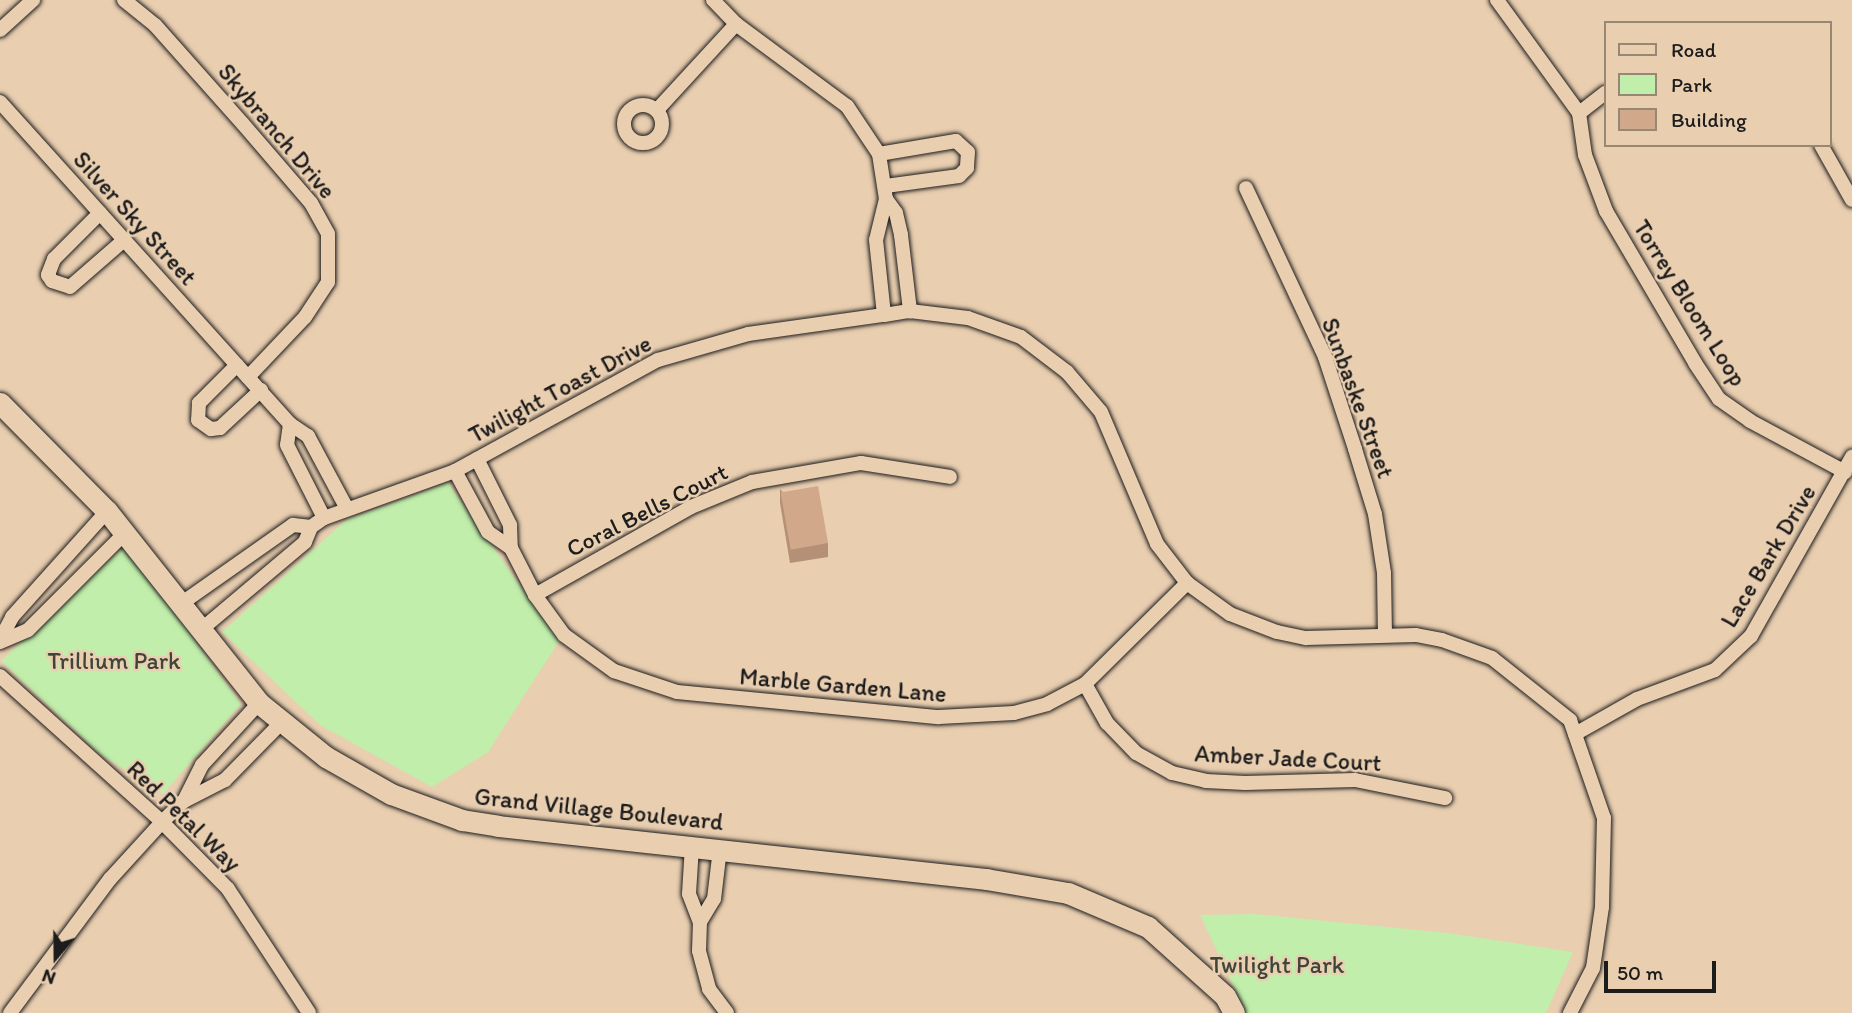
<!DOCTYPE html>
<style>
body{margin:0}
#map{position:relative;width:1852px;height:1013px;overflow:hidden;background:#e9ceb0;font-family:Itim,sans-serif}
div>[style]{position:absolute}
.green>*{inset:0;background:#c1eeab}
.roads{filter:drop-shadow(0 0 2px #1c1c1c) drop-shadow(0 0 2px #1c1c1c)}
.street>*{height:14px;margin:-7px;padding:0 7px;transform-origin:7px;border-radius:7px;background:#e9ceb0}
.street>.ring{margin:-7px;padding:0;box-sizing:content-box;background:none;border:14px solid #e9ceb0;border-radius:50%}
.secondary>*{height:21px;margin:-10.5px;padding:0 10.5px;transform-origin:10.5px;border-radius:10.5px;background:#e9ceb0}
.wall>*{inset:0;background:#b49076}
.building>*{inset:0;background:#d1a889;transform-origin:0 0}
span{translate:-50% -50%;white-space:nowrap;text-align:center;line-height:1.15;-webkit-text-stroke:5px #e9ceb0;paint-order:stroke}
.street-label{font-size:24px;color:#1c1c1c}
.park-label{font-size:24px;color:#3d4639}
.legend{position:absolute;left:1604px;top:21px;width:228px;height:126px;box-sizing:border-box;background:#e9ceb0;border:2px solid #978775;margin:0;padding:9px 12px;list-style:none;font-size:21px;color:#1c1c1c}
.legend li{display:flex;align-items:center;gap:14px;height:35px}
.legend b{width:35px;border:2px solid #978775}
.north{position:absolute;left:21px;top:922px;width:70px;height:70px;-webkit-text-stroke:5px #e9ceb0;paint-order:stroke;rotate:200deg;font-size:19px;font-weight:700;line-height:28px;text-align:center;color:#1c1c1c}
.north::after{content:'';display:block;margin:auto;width:24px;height:32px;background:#1c1c1c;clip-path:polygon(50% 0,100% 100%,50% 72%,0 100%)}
.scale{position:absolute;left:1604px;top:961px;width:112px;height:32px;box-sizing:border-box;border:4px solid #1c1c1c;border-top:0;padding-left:9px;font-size:21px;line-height:24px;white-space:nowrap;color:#1c1c1c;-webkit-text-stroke:5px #e9ceb0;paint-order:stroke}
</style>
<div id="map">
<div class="green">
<i style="clip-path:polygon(448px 483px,559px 641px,488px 752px,432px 787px,320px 725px,222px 632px,346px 520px)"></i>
<i style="clip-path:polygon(125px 545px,241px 704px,163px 794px,100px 754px,1px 661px)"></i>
<i style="clip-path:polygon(1254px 914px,1448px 933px,1573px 952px,1546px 1013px,1246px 1013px,1200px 915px)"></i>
</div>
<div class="roads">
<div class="street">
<i style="left:124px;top:0;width:40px;rotate:39deg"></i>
<i style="left:155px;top:25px;width:132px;rotate:48.4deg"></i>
<i style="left:243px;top:124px;width:104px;rotate:49.3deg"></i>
<i style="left:311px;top:203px;width:35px;rotate:61deg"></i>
<i style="left:328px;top:234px;width:48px;rotate:90deg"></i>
<i style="left:328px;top:282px;width:42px;rotate:123.3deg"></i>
<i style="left:305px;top:317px;width:83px;rotate:133.5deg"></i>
<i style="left:713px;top:0;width:33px;rotate:46deg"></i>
<i style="left:736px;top:24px;width:138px;rotate:36.5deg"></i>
<i style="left:847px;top:106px;width:58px;rotate:56.3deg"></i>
<i style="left:879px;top:154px;width:46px;rotate:81.2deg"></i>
<i style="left:886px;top:199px;width:42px;rotate:103.7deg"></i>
<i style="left:876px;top:240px;width:75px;rotate:83.9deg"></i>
<i style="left:1497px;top:0;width:140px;rotate:54deg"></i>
<i style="left:0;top:30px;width:45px;rotate:-42.3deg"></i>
<i style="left:1605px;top:93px;width:33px;rotate:142deg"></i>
<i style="left:1579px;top:113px;width:42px;rotate:81.9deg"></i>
<i style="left:1585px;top:155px;width:60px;rotate:69.4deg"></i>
<i style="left:1606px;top:211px;width:176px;rotate:59.6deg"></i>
<i style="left:1695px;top:363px;width:43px;rotate:56.3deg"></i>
<i style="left:1719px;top:399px;width:38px;rotate:35deg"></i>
<i style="left:1750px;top:421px;width:108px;rotate:28.2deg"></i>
<i style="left:0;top:102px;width:433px;rotate:48deg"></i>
<i style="left:290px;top:424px;width:22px;rotate:34deg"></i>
<i style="left:308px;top:436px;width:81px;rotate:61.8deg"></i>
<i class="ring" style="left:624px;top:105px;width:24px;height:24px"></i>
<i style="left:657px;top:110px;width:117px;rotate:-47.4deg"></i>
<i style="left:1821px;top:145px;width:63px;rotate:60.6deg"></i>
<i style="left:879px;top:154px;width:78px;rotate:-9.6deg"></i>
<i style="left:956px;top:141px;width:16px;rotate:43deg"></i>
<i style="left:968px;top:152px;width:16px;rotate:94deg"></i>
<i style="left:967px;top:168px;width:11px;rotate:135deg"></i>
<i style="left:959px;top:176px;width:74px;rotate:172.2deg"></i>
<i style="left:1246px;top:188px;width:187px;rotate:64.9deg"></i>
<i style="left:1325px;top:357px;width:97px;rotate:71.9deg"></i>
<i style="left:1355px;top:449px;width:68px;rotate:72.9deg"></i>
<i style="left:1375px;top:514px;width:60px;rotate:81.3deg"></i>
<i style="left:1384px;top:573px;width:62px;rotate:89.1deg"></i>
<i style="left:886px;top:199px;width:17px;rotate:54deg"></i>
<i style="left:896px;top:213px;width:23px;rotate:77deg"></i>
<i style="left:901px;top:235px;width:77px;rotate:83.2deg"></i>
<i style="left:100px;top:213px;width:65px;rotate:135deg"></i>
<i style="left:54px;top:259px;width:17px;rotate:111deg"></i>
<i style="left:48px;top:275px;width:7px;rotate:56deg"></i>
<i style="left:52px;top:281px;width:19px;rotate:18deg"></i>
<i style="left:70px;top:287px;width:72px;rotate:-41deg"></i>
<i style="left:237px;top:365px;width:54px;rotate:135deg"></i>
<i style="left:199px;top:403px;width:17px;rotate:93deg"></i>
<i style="left:198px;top:420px;width:16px;rotate:35deg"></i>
<i style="left:211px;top:429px;width:9px;rotate:-6deg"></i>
<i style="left:220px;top:428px;width:56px;rotate:-42.8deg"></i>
<i style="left:290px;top:424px;width:21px;rotate:98deg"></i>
<i style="left:287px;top:445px;width:82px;rotate:63.1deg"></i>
<i style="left:477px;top:459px;width:74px;rotate:63.4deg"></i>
<i style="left:510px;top:525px;width:23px;rotate:88deg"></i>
<i style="left:511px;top:548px;width:53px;rotate:62.9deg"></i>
<i style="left:535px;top:595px;width:49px;rotate:54.1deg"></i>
<i style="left:564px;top:635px;width:62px;rotate:35.8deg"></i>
<i style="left:614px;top:671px;width:66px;rotate:18.4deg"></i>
<i style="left:677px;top:692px;width:263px;rotate:5.5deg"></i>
<i style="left:939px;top:717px;width:75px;rotate:-3.1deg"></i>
<i style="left:1014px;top:713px;width:34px;rotate:-15deg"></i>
<i style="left:1047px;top:704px;width:43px;rotate:-27.8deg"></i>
<i style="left:1085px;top:684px;width:144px;rotate:-44.7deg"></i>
<i style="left:455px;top:471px;width:69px;rotate:61.6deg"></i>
<i style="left:488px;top:532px;width:28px;rotate:35deg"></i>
<i style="left:535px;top:595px;width:179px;rotate:-29.4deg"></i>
<i style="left:691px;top:507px;width:66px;rotate:-22.3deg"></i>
<i style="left:752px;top:482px;width:111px;rotate:-9.9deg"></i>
<i style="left:861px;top:463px;width:90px;rotate:8.9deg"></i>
<i style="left:182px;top:603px;width:136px;rotate:-35.1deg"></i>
<i style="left:293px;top:525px;width:18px;rotate:6deg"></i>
<i style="left:203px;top:628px;width:133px;rotate:-40.1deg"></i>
<i style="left:305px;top:542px;width:16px;rotate:-68deg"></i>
<i style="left:311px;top:527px;width:16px;rotate:-35deg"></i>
<i style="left:324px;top:518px;width:139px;rotate:-19.7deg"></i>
<i style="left:455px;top:471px;width:231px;rotate:-28.7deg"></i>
<i style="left:658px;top:360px;width:94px;rotate:-16.1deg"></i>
<i style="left:748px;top:334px;width:137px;rotate:-8deg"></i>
<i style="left:884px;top:315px;width:26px;rotate:-9deg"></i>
<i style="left:910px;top:311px;width:58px;rotate:6.9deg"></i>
<i style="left:968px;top:318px;width:56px;rotate:19.7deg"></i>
<i style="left:1021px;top:337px;width:58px;rotate:37.3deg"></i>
<i style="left:1067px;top:372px;width:52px;rotate:49.6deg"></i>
<i style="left:1101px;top:412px;width:143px;rotate:67deg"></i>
<i style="left:1157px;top:544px;width:49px;rotate:52.4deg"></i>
<i style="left:1187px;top:583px;width:53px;rotate:35.8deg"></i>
<i style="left:1230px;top:614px;width:50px;rotate:21deg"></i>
<i style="left:1277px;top:632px;width:30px;rotate:12deg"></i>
<i style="left:1306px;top:638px;width:110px;rotate:-1.6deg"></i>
<i style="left:1416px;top:635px;width:26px;rotate:11deg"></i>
<i style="left:1442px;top:640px;width:53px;rotate:19.8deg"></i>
<i style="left:1492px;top:658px;width:100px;rotate:38.5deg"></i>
<i style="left:1570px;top:720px;width:104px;rotate:70.9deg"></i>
<i style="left:1604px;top:818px;width:89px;rotate:91.3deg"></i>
<i style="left:1602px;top:907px;width:62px;rotate:98.4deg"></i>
<i style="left:1593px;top:968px;width:51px;rotate:117.1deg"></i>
<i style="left:0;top:640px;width:26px;rotate:-62deg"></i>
<i style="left:12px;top:617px;width:142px;rotate:-48.1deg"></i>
<i style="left:0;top:642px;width:30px;rotate:-23deg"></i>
<i style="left:28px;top:630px;width:137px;rotate:-45deg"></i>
<i style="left:0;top:676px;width:218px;rotate:42deg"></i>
<i style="left:162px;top:822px;width:94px;rotate:45.4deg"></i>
<i style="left:228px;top:889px;width:148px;rotate:56.8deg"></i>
<i style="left:1085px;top:684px;width:45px;rotate:60.6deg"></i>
<i style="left:1107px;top:723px;width:42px;rotate:46deg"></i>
<i style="left:1136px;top:753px;width:41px;rotate:29.1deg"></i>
<i style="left:1172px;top:773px;width:35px;rotate:13deg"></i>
<i style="left:1206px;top:781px;width:39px;rotate:3deg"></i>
<i style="left:1245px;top:783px;width:110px;rotate:-1.6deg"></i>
<i style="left:1355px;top:780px;width:92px;rotate:11.3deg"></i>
<i style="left:1575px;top:734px;width:71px;rotate:-29.4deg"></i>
<i style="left:1637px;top:699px;width:83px;rotate:-20.4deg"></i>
<i style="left:1715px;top:670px;width:50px;rotate:-43.4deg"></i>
<i style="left:1751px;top:636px;width:206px;rotate:-60.6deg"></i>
<i style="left:184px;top:801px;width:40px;rotate:-63.4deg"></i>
<i style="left:202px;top:765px;width:84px;rotate:-47.4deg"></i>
<i style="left:692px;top:846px;width:48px;rotate:93.6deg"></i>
<i style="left:689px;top:894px;width:30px;rotate:69deg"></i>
<i style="left:700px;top:922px;width:29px;rotate:92deg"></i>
<i style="left:699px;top:951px;width:39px;rotate:75deg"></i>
<i style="left:709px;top:989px;width:30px;rotate:53deg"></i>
<i style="left:700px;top:922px;width:27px;rotate:-59deg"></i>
<i style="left:714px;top:899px;width:50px;rotate:-83.2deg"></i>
<i style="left:10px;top:1013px;width:167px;rotate:-53.3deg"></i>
<i style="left:110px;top:879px;width:77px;rotate:-47.6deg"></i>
<i style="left:162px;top:822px;width:30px;rotate:-44deg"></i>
<i style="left:184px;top:801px;width:46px;rotate:-27.1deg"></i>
<i style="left:225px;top:780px;width:78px;rotate:-45.5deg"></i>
</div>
<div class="secondary">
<i style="left:0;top:403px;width:152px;rotate:45.3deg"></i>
<i style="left:107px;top:511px;width:245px;rotate:51.6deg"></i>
<i style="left:259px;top:703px;width:86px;rotate:38.9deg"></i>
<i style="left:326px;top:757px;width:75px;rotate:29.6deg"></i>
<i style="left:391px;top:794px;width:76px;rotate:20.1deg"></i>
<i style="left:462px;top:820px;width:36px;rotate:9deg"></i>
<i style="left:498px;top:826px;width:491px;rotate:6.2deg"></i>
<i style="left:986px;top:879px;width:83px;rotate:9.7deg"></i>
<i style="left:1068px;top:893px;width:87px;rotate:23deg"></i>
<i style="left:1148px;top:927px;width:103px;rotate:41.9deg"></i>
<i style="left:1225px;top:996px;width:19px;rotate:62deg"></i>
</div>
</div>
<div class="wall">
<i style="clip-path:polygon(780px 489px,828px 543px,828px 557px,790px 563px,780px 503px)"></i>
</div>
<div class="building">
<i style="left:818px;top:486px;width:58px;height:38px;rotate:80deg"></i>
</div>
<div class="street-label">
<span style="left:277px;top:131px;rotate:50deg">Skybranch Drive</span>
<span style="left:135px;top:218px;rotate:48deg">Silver Sky Street</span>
<span style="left:1690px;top:303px;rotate:58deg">Torrey Bloom Loop</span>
<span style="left:560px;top:389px;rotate:-28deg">Twilight Toast Drive</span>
<span style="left:1358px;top:398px;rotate:70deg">Sunbaske Street</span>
<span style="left:647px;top:510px;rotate:-27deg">Coral Bells Court</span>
<span style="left:1768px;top:556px;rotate:-59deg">Lace Bark Drive</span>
<span style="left:843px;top:685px;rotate:5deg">Marble Garden Lane</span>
<span style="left:1288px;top:758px;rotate:3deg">Amber Jade Court</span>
<span style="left:599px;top:809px;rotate:6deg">Grand Village Boulevard</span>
<span style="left:184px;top:816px;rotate:44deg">Red Petal Way</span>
</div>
<div class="park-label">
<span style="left:114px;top:661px">Trillium Park</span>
<span style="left:1277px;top:965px">Twilight Park</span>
</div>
<ul class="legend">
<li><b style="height:9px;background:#e9ceb0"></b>Road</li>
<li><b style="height:19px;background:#c1eeab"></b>Park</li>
<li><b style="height:19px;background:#d1a889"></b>Building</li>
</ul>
<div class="north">N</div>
<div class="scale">50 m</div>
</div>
